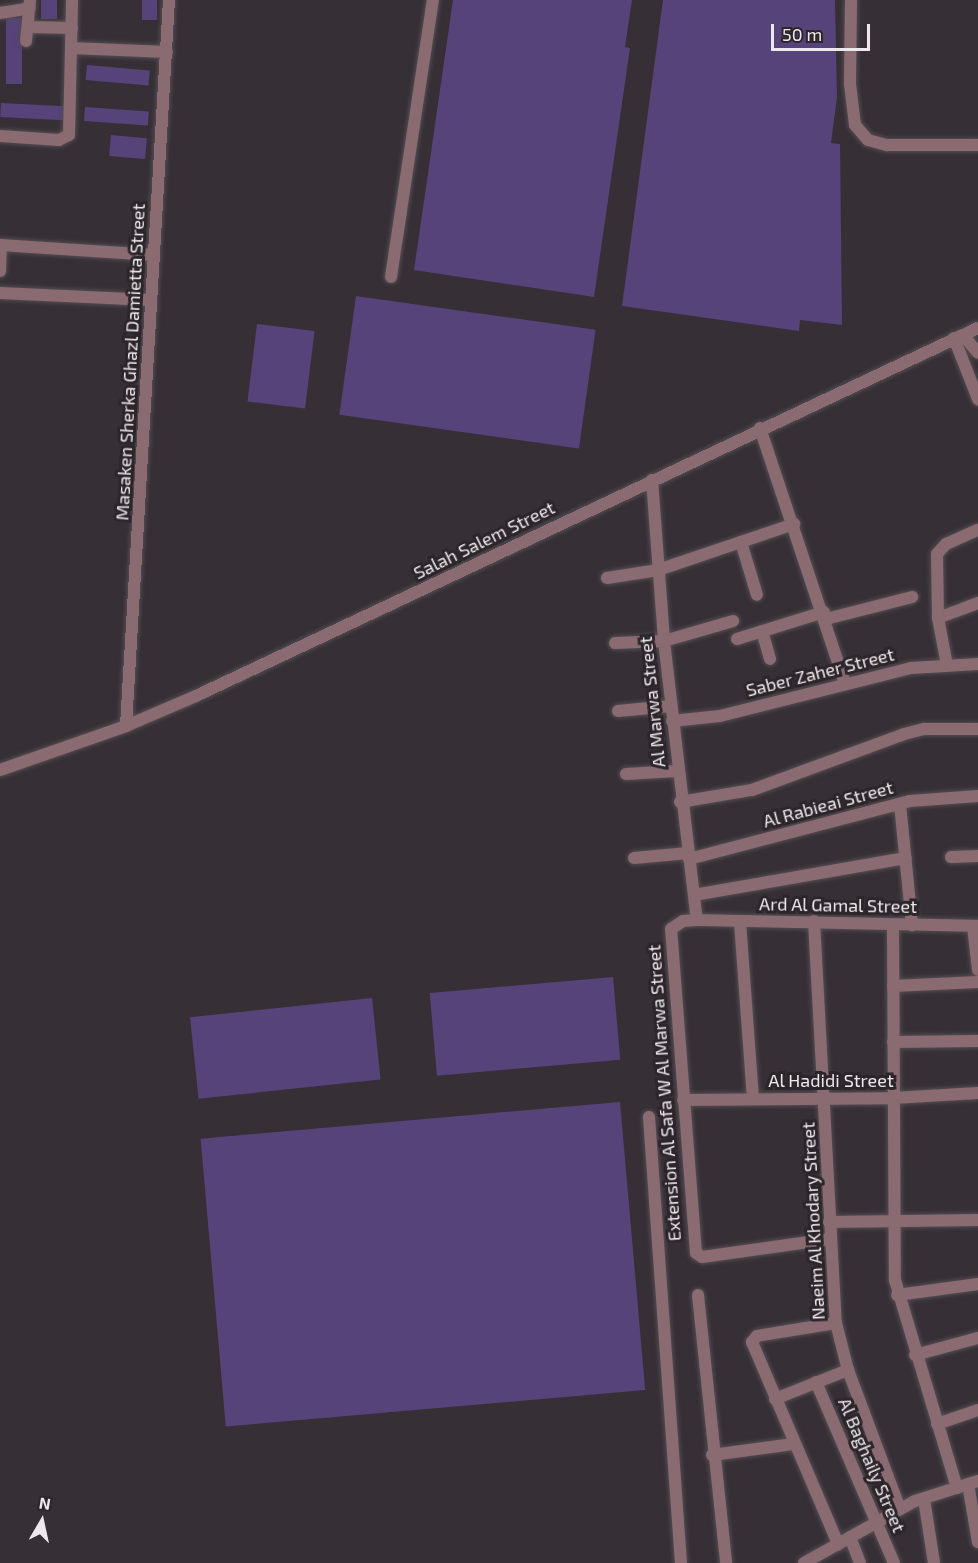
<!DOCTYPE html>
<style>
body{margin:0}
#map{position:relative;width:978px;height:1563px;overflow:hidden;background:#362f35;font-family:"Exo 2",sans-serif}
div>[style]{position:absolute}
.building>*{inset:0;background:#56437a;transform-origin:0 0}
.roads{filter:drop-shadow(0 0 2px #534d52) drop-shadow(0 0 2px #534d52)}
.minor>*{height:12px;margin:-6px;padding:0 6px;transform-origin:6px;border-radius:6px;background:#8a6b71}
.tertiary>*{height:12px;margin:-6px;padding:0 6px;transform-origin:6px;border-radius:6px;background:#8a6b71}
span{translate:-50% -50%;white-space:nowrap;text-align:center;line-height:1.15;-webkit-text-stroke:6px #2c252a;paint-order:stroke}
.street-label{font-size:18px;color:#ece8eb}
.north{position:absolute;left:12px;top:1491px;width:60px;height:60px;-webkit-text-stroke:4px #2c252a;paint-order:stroke;rotate:9deg;font-size:16px;font-weight:700;line-height:24px;text-align:center;color:#ece8eb}
.north::after{content:'';display:block;margin:auto;width:21px;height:27px;background:#ece8eb;clip-path:polygon(50% 0,100% 100%,50% 72%,0 100%)}
.scale{position:absolute;left:771px;top:24px;width:99px;height:27px;box-sizing:border-box;border:3px solid #ece8eb;border-top:0;padding-left:8px;font-size:18px;line-height:21px;white-space:nowrap;color:#ece8eb;-webkit-text-stroke:4px #2c252a;paint-order:stroke}
</style>
<div id="map">
<div class="building">
<i style="left:41px;top:0;width:16px;height:19px"></i>
<i style="left:142px;top:0;width:15px;height:20px"></i>
<i style="clip-path:polygon(453px 0,632px 0,625px 47px,630px 48px,594px 297px,414px 270px)"></i>
<i style="clip-path:polygon(663px 0,835px 0,837px 97px,831px 143px,840px 144px,842px 325px,800px 320px,799px 331px,622px 306px)"></i>
<i style="left:6px;top:18px;width:16px;height:66px"></i>
<i style="left:87px;top:65px;width:63px;height:15px;rotate:5deg"></i>
<i style="left:1px;top:103px;width:64px;height:14px;rotate:3deg"></i>
<i style="left:85px;top:107px;width:64px;height:14px;rotate:4deg"></i>
<i style="left:111px;top:135px;width:36px;height:21px;rotate:5deg"></i>
<i style="left:356px;top:296px;width:242px;height:120px;rotate:8deg"></i>
<i style="left:257px;top:324px;width:58px;height:78px;rotate:7deg"></i>
<i style="left:613px;top:977px;width:83px;height:184px;rotate:85deg"></i>
<i style="left:372px;top:998px;width:82px;height:183px;rotate:84deg"></i>
<i style="left:620px;top:1102px;width:289px;height:421px;rotate:85deg"></i>
</div>
<div class="roads">
<div class="minor">
<i style="left:851px;top:0;width:84px;rotate:90.7deg"></i>
<i style="left:850px;top:84px;width:41px;rotate:83deg"></i>
<i style="left:855px;top:125px;width:20px;rotate:49deg"></i>
<i style="left:868px;top:140px;width:20px;rotate:15deg"></i>
<i style="left:887px;top:145px;width:91px"></i>
<i style="left:0;top:13px;width:30px;rotate:-9deg"></i>
<i style="left:28px;top:27px;width:44px;rotate:1.3deg"></i>
<i style="left:26px;top:41px;width:41px;rotate:-84.4deg"></i>
<i style="left:71px;top:48px;width:96px;rotate:2.4deg"></i>
<i style="left:0;top:136px;width:59px;rotate:3.9deg"></i>
<i style="left:59px;top:140px;width:11px;rotate:-27deg"></i>
<i style="left:69px;top:135px;width:135px;rotate:-88.7deg"></i>
<i style="left:0;top:245px;width:154px;rotate:3.7deg"></i>
<i style="left:0;top:271px;width:26px;rotate:-88deg"></i>
<i style="left:391px;top:277px;width:280px;rotate:-81.4deg"></i>
<i style="left:0;top:293px;width:151px;rotate:2.7deg"></i>
<i style="left:954px;top:338px;width:66px;rotate:68.5deg"></i>
<i style="left:760px;top:428px;width:269px;rotate:71.6deg"></i>
<i style="left:652px;top:480px;width:161px;rotate:85.7deg"></i>
<i style="left:664px;top:641px;width:281px;rotate:83.3deg"></i>
<i style="left:741px;top:542px;width:55px;rotate:73.2deg"></i>
<i style="left:607px;top:578px;width:52px;rotate:-8.9deg"></i>
<i style="left:658px;top:570px;width:144px;rotate:-18.7deg"></i>
<i style="left:938px;top:618px;width:43px;rotate:-20.6deg"></i>
<i style="left:826px;top:619px;width:89px;rotate:-14.3deg"></i>
<i style="left:762px;top:631px;width:29px;rotate:74deg"></i>
<i style="left:737px;top:639px;width:91px;rotate:-17.2deg"></i>
<i style="left:615px;top:643px;width:49px;rotate:-2.3deg"></i>
<i style="left:664px;top:641px;width:72px;rotate:-16.2deg"></i>
<i style="left:947px;top:665px;width:48px;rotate:-100.8deg"></i>
<i style="left:938px;top:618px;width:64px;rotate:-90.9deg"></i>
<i style="left:937px;top:554px;width:13px;rotate:-48deg"></i>
<i style="left:946px;top:544px;width:35px;rotate:-24deg"></i>
<i style="left:618px;top:711px;width:53px;rotate:-5.4deg"></i>
<i style="left:672px;top:721px;width:48px;rotate:-5.9deg"></i>
<i style="left:720px;top:716px;width:197px;rotate:-14.1deg"></i>
<i style="left:911px;top:668px;width:67px;rotate:-3.4deg"></i>
<i style="left:626px;top:774px;width:51px;rotate:-3.4deg"></i>
<i style="left:680px;top:802px;width:73px;rotate:-9.5deg"></i>
<i style="left:752px;top:790px;width:162px;rotate:-20.2deg"></i>
<i style="left:904px;top:734px;width:21px;rotate:-14deg"></i>
<i style="left:924px;top:729px;width:54px"></i>
<i style="left:900px;top:804px;width:122px;rotate:84.3deg"></i>
<i style="left:951px;top:857px;width:27px;rotate:-2deg"></i>
<i style="left:634px;top:858px;width:54px;rotate:-5.3deg"></i>
<i style="left:689px;top:859px;width:228px;rotate:-14.7deg"></i>
<i style="left:910px;top:801px;width:68px;rotate:-4.2deg"></i>
<i style="left:694px;top:895px;width:215px;rotate:-9.9deg"></i>
<i style="left:814px;top:921px;width:403px;rotate:86.9deg"></i>
<i style="left:836px;top:1323px;width:49px;rotate:75.7deg"></i>
<i style="left:848px;top:1370px;width:148px;rotate:69.5deg"></i>
<i style="left:740px;top:922px;width:176px;rotate:85.8deg"></i>
<i style="left:893px;top:925px;width:355px;rotate:89.7deg"></i>
<i style="left:895px;top:1280px;width:217px;rotate:73.4deg"></i>
<i style="left:973px;top:926px;width:44px;rotate:83.5deg"></i>
<i style="left:893px;top:986px;width:85px;rotate:-2.7deg"></i>
<i style="left:893px;top:1042px;width:85px;rotate:-0.7deg"></i>
<i style="left:683px;top:1100px;width:210px;rotate:-0.5deg"></i>
<i style="left:893px;top:1098px;width:85px;rotate:-3.4deg"></i>
<i style="left:649px;top:1117px;width:447px;rotate:85.9deg"></i>
<i style="left:829px;top:1222px;width:149px;rotate:-0.8deg"></i>
<i style="left:830px;top:1239px;width:129px;rotate:172deg"></i>
<i style="left:702px;top:1257px;width:7px;rotate:-146deg"></i>
<i style="left:696px;top:1253px;width:325px;rotate:-94.4deg"></i>
<i style="left:671px;top:929px;width:14px;rotate:-34deg"></i>
<i style="left:683px;top:921px;width:14px;rotate:-4deg"></i>
<i style="left:697px;top:920px;width:281px;rotate:1.2deg"></i>
<i style="left:698px;top:1295px;width:269px;rotate:84deg"></i>
<i style="left:897px;top:1295px;width:82px;rotate:-7.7deg"></i>
<i style="left:836px;top:1323px;width:80px;rotate:170.7deg"></i>
<i style="left:757px;top:1336px;width:8px;rotate:130deg"></i>
<i style="left:752px;top:1342px;width:220px;rotate:66.9deg"></i>
<i style="left:915px;top:1355px;width:65px;rotate:-15.1deg"></i>
<i style="left:816px;top:1382px;width:197px;rotate:66.7deg"></i>
<i style="left:775px;top:1399px;width:79px;rotate:-21.7deg"></i>
<i style="left:937px;top:1424px;width:43px;rotate:-18.9deg"></i>
<i style="left:712px;top:1455px;width:82px;rotate:-7.7deg"></i>
<i style="left:968px;top:1484px;width:59px;rotate:80.2deg"></i>
<i style="left:924px;top:1499px;width:65px;rotate:81.1deg"></i>
<i style="left:850px;top:1537px;width:28px;rotate:69deg"></i>
<i style="left:804px;top:1563px;width:127px;rotate:-29.2deg"></i>
<i style="left:915px;top:1501px;width:66px;rotate:-17.6deg"></i>
</div>
<div class="tertiary">
<i style="left:963px;top:335px;width:23px;rotate:50deg"></i>
<i style="left:126px;top:726px;width:727px;rotate:-86.61deg"></i>
<i style="left:0;top:770px;width:133px;rotate:-19.2deg"></i>
<i style="left:126px;top:726px;width:78px;rotate:-23.3deg"></i>
<i style="left:198px;top:695px;width:862px;rotate:-25.2deg"></i>
</div>
</div>
<div class="street-label">
<span style="left:130px;top:362px;rotate:-87deg">Masaken Sherka Ghazl Damietta Street</span>
<span style="left:484px;top:540px;rotate:-26deg">Salah Salem Street</span>
<span style="left:820px;top:672px;rotate:-14deg">Saber Zaher Street</span>
<span style="left:652px;top:702px;rotate:-96deg">Al Marwa Street</span>
<span style="left:828px;top:804px;rotate:-15deg">Al Rabieai Street</span>
<span style="left:838px;top:905px;rotate:1deg">Ard Al Gamal Street</span>
<span style="left:831px;top:1080px">Al Hadidi Street</span>
<span style="left:664px;top:1093px;rotate:-94deg">Extension Al Safa W Al Marwa Street</span>
<span style="left:813px;top:1221px;rotate:-93deg">Naeim Al Khodary Street</span>
<span style="left:872px;top:1465px;rotate:67deg">Al Baghaily Street</span>
</div>
<div class="north">N</div>
<div class="scale">50 m</div>
</div>
